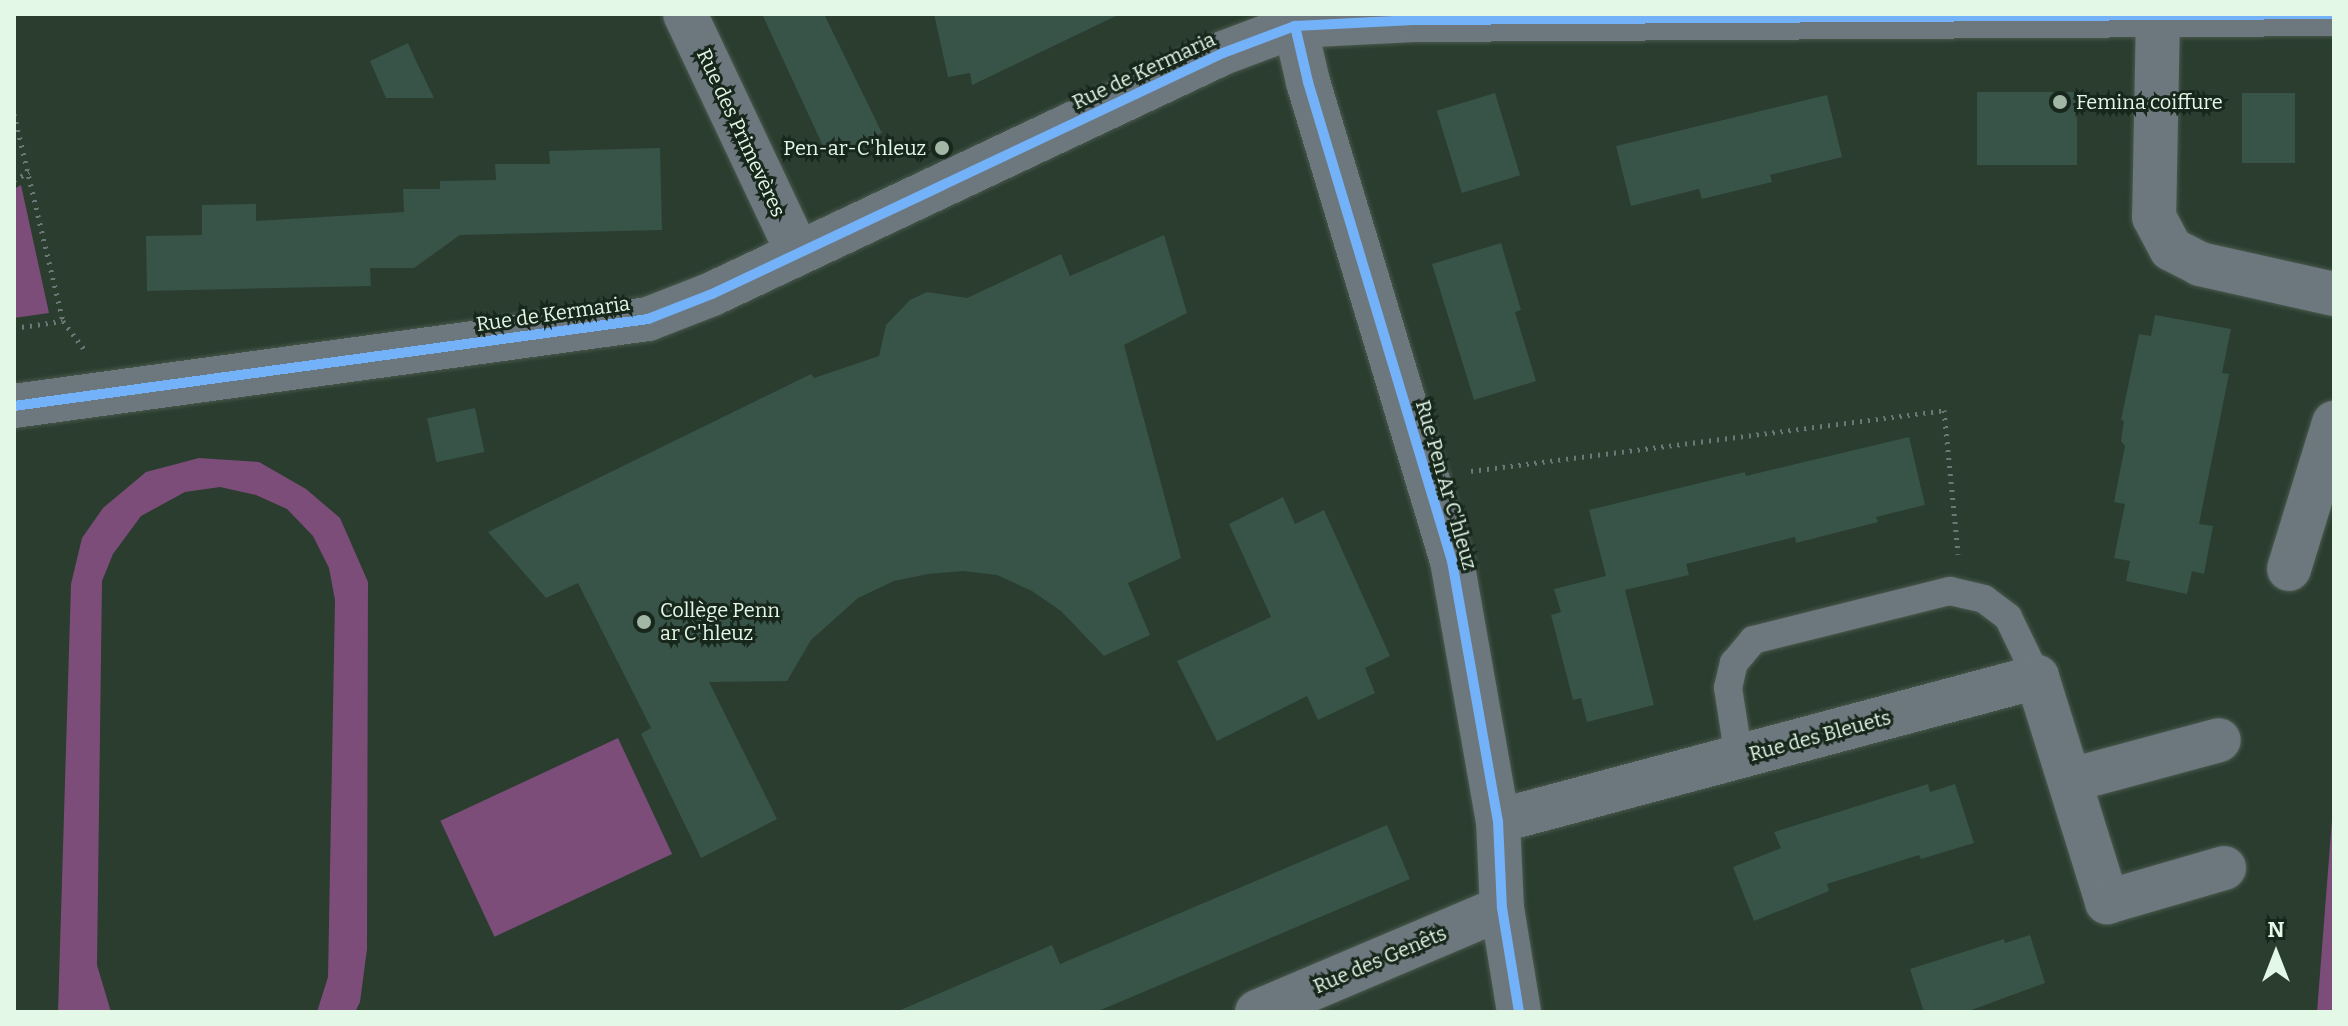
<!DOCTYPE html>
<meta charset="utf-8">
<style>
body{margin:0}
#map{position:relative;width:2348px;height:1026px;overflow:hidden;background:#2a3d2f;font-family:Bitter,serif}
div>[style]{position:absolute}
.green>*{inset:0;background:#7b4d78;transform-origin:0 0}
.building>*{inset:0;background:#385348;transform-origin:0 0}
.path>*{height:5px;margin-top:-2.5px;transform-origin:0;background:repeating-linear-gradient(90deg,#6c7778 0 2px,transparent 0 8px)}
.roads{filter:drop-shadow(0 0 2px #49594d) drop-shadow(0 0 2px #49594d)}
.lane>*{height:28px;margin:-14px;padding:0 14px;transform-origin:14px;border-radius:14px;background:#6d777e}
.street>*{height:44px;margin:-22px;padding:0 22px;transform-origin:22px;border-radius:22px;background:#6d777e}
.cycleway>*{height:10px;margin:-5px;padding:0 5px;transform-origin:5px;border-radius:5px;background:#73b2f8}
.dots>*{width:22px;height:22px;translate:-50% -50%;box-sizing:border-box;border:4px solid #18271b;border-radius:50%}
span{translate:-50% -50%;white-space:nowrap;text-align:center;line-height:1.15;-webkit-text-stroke:6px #18271b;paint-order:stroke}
.street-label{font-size:20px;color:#e4f8e7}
.poi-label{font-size:20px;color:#e4f8e7}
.left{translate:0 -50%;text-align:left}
.right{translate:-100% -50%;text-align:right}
.frame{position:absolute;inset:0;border:16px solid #e4f8e7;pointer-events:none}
.north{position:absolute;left:2236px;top:914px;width:80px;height:80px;-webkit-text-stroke:6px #18271b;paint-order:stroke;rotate:0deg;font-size:22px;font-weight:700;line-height:32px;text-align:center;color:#e4f8e7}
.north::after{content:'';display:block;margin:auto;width:28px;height:36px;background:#e4f8e7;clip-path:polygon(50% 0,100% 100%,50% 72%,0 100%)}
</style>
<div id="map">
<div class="green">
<i style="clip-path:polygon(21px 185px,49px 313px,14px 318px,14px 189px)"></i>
<i style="clip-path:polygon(199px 458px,259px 462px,306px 489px,340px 518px,368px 582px,367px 949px,360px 1002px,355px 1012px,317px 1012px,328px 977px,335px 600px,329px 568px,313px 536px,287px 509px,256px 495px,220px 487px,185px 492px,141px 516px,113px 554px,102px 581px,97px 965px,111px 1012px,58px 1012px,71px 584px,82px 538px,103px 508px,146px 472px)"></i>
<i style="left:618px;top:738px;width:128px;height:196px;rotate:65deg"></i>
<i style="clip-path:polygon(2334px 794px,2334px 1012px,2317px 1012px)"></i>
</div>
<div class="building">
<i style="clip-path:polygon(762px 14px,824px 14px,882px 133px,829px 159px)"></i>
<i style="clip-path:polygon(934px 14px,992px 15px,1120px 14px,972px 85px,970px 73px,948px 77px)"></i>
<i style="clip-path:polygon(408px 43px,416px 61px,434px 98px,386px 98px,370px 61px)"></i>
<i style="left:1977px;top:92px;width:100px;height:73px"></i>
<i style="left:1495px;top:93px;width:86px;height:61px;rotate:73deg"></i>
<i style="left:2242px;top:93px;width:53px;height:70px"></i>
<i style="clip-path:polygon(1827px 95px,1842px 157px,1770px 175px,1772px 182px,1702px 199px,1699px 189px,1631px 206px,1616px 146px)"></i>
<i style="clip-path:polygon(660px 148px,662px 230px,460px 235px,414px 268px,370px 268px,371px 286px,147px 291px,146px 236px,202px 235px,202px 205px,256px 204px,256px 221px,404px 212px,403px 189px,440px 189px,440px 181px,496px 180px,495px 164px,550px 164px,549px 151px)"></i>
<i style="clip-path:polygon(1164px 235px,1187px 313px,1124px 345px,1181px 558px,1128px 583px,1150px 635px,1104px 656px,1061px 611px,1032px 591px,997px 575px,963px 571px,928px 574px,894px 581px,858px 598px,811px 640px,787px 681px,709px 682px,777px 819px,701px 858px,641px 734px,651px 728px,578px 583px,546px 598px,488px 532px,811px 374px,814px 378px,879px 356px,886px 325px,910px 300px,927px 292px,967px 298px,1061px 254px,1070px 276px)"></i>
<i style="clip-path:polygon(1501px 243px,1521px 310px,1515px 312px,1536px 381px,1474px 400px,1432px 264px)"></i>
<i style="clip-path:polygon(2155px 315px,2231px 329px,2222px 373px,2229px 374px,2199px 524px,2213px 526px,2204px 574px,2192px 571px,2187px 594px,2126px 581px,2130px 561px,2114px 558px,2125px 504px,2114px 502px,2125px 446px,2121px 441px,2124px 421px,2121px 420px,2139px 334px,2151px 336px)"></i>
<i style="left:475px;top:408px;width:45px;height:49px;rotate:78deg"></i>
<i style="clip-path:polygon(1909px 437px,1925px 505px,1876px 517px,1878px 522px,1796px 543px,1795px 537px,1686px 564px,1689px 575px,1625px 590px,1654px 705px,1587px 722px,1581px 698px,1573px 700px,1551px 615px,1561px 612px,1554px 589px,1606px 576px,1589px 510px,1745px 472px,1746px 476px)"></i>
<i style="clip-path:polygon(1283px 497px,1295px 524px,1324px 510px,1390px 656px,1365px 668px,1375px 693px,1318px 720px,1307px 696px,1217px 741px,1177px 661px,1271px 617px,1229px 524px)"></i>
<i style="clip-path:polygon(1928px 784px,1930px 792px,1955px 784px,1974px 843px,1921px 859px,1919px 855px,1827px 884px,1829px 891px,1754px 921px,1733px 867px,1781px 848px,1774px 832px)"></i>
<i style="clip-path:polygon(1387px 825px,1410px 879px,1096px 1012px,896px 1012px,1052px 945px,1060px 964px)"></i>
<i style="clip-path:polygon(2030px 935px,2045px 983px,1966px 1012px,1924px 1012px,1910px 969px,2004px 939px,2005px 943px)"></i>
</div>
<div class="path">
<i style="left:14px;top:114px;width:213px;rotate:76.7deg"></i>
<i style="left:63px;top:321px;width:35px;rotate:53deg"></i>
<i style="left:14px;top:180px;width:17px;rotate:-28deg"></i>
<i style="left:14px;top:328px;width:49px;rotate:-8.1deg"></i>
<i style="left:1471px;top:471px;width:477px;rotate:-7.3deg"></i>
<i style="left:1944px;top:410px;width:145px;rotate:84.4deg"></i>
</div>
<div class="roads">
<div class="lane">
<i style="left:1739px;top:758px;width:71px;rotate:-98.9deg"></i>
<i style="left:1728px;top:688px;width:26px;rotate:-77deg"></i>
<i style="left:1734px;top:663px;width:30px;rotate:-50deg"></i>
<i style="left:1753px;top:640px;width:203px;rotate:-14deg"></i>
<i style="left:1950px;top:591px;width:35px;rotate:13deg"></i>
<i style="left:1984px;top:599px;width:30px;rotate:37deg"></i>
<i style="left:2008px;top:617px;width:67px;rotate:64.2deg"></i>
</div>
<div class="street">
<i style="left:685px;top:14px;width:264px;rotate:64.7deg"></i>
<i style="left:2158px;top:15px;width:202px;rotate:91.1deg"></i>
<i style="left:2154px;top:217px;width:36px;rotate:62deg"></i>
<i style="left:2171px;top:249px;width:33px;rotate:27deg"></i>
<i style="left:2200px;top:264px;width:137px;rotate:12.6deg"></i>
<i style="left:1295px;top:26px;width:57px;rotate:76.9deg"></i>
<i style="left:1308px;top:82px;width:500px;rotate:73.27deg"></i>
<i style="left:1452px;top:561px;width:264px;rotate:80deg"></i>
<i style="left:1498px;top:821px;width:87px;rotate:87.4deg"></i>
<i style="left:1502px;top:908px;width:105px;rotate:80.7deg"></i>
<i style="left:14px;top:406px;width:640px;rotate:-7.81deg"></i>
<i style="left:648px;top:319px;width:69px;rotate:-21.3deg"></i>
<i style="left:712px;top:294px;width:565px;rotate:-25.25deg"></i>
<i style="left:1223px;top:53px;width:77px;rotate:-20.6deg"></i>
<i style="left:1295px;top:26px;width:119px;rotate:-2.9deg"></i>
<i style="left:1414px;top:20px;width:920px;rotate:-0.37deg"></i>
<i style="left:2289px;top:569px;width:153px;rotate:-72.9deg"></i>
<i style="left:2071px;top:780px;width:153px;rotate:-15.1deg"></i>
<i style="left:1498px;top:821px;width:558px;rotate:-14.96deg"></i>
<i style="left:2037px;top:677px;width:236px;rotate:72.7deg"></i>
<i style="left:2107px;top:902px;width:122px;rotate:-16.2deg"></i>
<i style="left:1257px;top:1012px;width:266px;rotate:-23deg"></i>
</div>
</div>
<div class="cycleway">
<i style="left:1295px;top:26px;width:57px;rotate:76.9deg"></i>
<i style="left:1308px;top:82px;width:500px;rotate:73.27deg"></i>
<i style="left:1452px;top:561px;width:264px;rotate:80deg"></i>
<i style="left:1498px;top:821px;width:87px;rotate:87.4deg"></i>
<i style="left:1502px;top:908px;width:105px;rotate:80.7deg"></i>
<i style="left:14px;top:406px;width:640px;rotate:-7.81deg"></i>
<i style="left:648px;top:319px;width:69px;rotate:-21.3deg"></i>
<i style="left:712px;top:294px;width:565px;rotate:-25.25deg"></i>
<i style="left:1223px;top:53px;width:77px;rotate:-20.6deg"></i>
<i style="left:1295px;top:26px;width:119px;rotate:-2.9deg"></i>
<i style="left:1414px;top:20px;width:920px;rotate:-0.37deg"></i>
</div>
<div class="dots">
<i style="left:2060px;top:102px;background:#a3b7a7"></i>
<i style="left:942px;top:148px;background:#a3b7a7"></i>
<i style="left:644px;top:622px;background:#a3b7a7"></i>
</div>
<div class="street-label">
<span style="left:1144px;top:71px;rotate:-25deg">Rue de Kermaria</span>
<span style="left:741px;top:133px;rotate:65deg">Rue des Primevères</span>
<span style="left:553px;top:314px;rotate:-8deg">Rue de Kermaria</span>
<span style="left:1446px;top:485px;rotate:74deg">Rue Pen Ar C'hleuz</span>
<span style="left:1820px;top:736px;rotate:-15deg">Rue des Bleuets</span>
<span style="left:1380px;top:960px;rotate:-23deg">Rue des Genêts</span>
</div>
<div class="poi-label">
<span class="left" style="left:2076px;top:102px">Femina coiffure</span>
<span class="right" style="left:926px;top:148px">Pen-ar-C'hleuz</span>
<span class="left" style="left:660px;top:622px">Collège Penn<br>ar C'hleuz</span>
</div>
<div class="frame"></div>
<div class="north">N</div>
</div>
